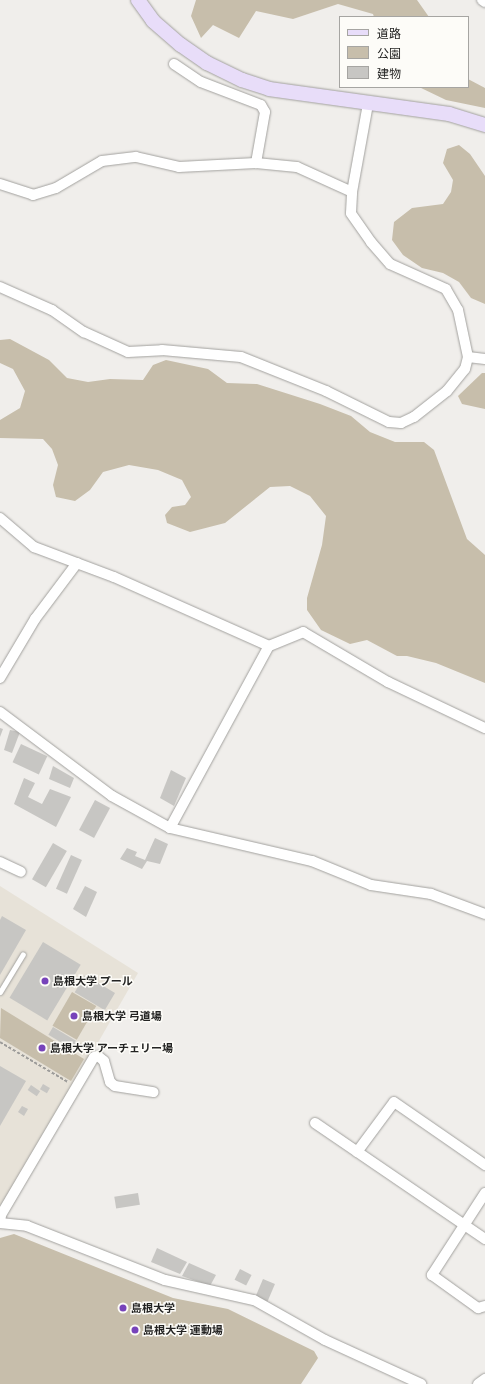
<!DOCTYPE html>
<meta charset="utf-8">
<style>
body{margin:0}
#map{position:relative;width:485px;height:1384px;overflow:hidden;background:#f0eeeb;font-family:"PT Sans","Noto Sans JP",sans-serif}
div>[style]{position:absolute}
.built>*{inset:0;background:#e7e2d8}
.green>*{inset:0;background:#c7beab;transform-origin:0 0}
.building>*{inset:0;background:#c7c6c3;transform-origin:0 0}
.path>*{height:2px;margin-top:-1px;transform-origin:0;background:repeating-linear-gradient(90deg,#9d9c9a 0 3px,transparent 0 5px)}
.roads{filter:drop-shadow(0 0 1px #a2a19e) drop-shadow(0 0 1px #a2a19e)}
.lane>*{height:5px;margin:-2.5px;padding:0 2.5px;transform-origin:2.5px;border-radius:2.5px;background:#fff}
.street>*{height:10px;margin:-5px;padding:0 5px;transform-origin:5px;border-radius:5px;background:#fff}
.secondary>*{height:14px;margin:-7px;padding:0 7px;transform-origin:7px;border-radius:7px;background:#e8ddf9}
.dots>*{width:11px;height:11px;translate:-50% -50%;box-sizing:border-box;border:2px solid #fdfcf8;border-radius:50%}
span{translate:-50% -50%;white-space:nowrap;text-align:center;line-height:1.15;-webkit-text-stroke:3px #fdfcf8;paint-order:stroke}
.poi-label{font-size:11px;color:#232322;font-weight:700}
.left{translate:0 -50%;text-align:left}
.legend{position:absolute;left:339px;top:16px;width:130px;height:72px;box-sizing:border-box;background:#fdfcf8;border:1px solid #a6a5a2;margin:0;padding:5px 7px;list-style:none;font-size:12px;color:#232322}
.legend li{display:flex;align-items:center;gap:8px;height:20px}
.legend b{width:20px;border:1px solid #a6a5a2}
</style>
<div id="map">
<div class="built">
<i style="clip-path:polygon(0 886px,138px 973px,0 1213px)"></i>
</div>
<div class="green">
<i style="clip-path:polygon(196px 0,417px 0,429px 17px,374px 17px,373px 14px,338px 4px,293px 19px,256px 11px,239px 38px,213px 25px,201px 38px,191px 16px)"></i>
<i style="clip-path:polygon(468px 79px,485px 88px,485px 108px,446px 100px,419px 87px,468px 87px)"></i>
<i style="clip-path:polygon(459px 145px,470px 154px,485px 176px,485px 304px,471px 298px,459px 282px,443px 273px,422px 268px,403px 255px,392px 240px,394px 222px,412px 208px,443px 204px,451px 192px,453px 180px,443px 163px,447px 149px)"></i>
<i style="clip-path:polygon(10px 339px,49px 360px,67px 378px,88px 382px,110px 379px,143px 380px,153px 365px,166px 360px,208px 369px,227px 383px,257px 384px,320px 404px,351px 416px,370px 432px,395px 442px,424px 442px,434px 450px,467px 539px,485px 555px,485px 683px,436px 663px,407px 656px,397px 656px,367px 640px,350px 644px,321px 630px,307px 610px,307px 598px,322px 545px,326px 516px,310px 496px,290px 486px,270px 487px,225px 523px,190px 532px,167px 523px,165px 515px,172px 507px,185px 505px,191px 497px,182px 480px,158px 470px,129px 465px,103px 472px,90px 490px,75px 501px,56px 497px,53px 485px,58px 465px,52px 449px,43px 439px,0 438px,0 420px,20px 408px,25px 391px,13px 369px,0 363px,0 340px)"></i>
<i style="clip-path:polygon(482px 373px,485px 373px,485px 409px,462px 404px,458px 396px)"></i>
<i style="left:72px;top:992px;width:28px;height:39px;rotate:30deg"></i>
<i style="clip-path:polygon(1px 1008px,84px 1059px,71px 1081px,0 1038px)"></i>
<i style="clip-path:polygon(14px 1234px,173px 1298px,228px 1309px,314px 1351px,318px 1358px,301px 1384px,0 1384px,0 1238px)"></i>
</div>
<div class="building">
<i style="clip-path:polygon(0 728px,3px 729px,0 737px)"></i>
<i style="clip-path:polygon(10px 730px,20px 732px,12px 753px,4px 750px)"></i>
<i style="left:21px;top:744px;width:29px;height:20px;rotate:25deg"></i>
<i style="clip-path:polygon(53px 766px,74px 778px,70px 788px,49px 779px)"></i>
<i style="clip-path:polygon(171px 770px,186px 778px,174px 806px,160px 798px)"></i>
<i style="clip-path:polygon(24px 778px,35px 783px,28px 797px,42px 804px,50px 789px,71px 797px,56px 827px,14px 804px)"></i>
<i style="left:95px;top:800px;width:17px;height:34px;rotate:28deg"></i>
<i style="clip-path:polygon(155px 838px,168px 844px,160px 864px,147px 861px,142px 869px,120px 859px,127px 848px,137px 852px,135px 856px,145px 860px)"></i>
<i style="left:53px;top:843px;width:16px;height:42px;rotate:30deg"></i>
<i style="left:71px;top:855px;width:12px;height:37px;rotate:24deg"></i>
<i style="clip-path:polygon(85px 886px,97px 892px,86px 917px,73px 909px)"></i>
<i style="clip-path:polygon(2px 916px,26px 930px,0 975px,0 920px)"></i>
<i style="left:43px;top:942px;width:44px;height:65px;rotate:31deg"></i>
<i style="left:85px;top:975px;width:35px;height:20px;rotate:31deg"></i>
<i style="left:53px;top:1027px;width:33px;height:9px;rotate:31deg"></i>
<i style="clip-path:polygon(0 1066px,26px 1081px,0 1126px)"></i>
<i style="left:43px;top:1084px;width:8px;height:6px;rotate:30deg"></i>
<i style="left:31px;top:1085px;width:11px;height:6px;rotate:34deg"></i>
<i style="clip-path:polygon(22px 1106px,28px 1109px,24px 1116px,18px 1112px)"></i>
<i style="left:138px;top:1193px;width:12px;height:24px;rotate:81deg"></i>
<i style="clip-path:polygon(157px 1248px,187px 1262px,180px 1274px,151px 1262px)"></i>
<i style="clip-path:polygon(189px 1263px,216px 1275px,210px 1286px,182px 1276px)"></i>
<i style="left:240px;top:1269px;width:13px;height:12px;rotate:27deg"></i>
<i style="left:263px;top:1279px;width:13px;height:19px;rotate:23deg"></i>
</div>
<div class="path">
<i style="left:0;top:1042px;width:79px;rotate:30.5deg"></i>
</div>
<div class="roads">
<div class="lane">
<i style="left:0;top:992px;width:44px;rotate:-58.8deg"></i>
</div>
<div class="street">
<i style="left:482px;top:0;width:4px;rotate:34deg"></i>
<i style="left:174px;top:64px;width:32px;rotate:34deg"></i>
<i style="left:201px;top:82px;width:64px;rotate:21deg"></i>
<i style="left:261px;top:105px;width:8px;rotate:60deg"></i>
<i style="left:265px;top:112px;width:52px;rotate:100deg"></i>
<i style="left:0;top:184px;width:35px;rotate:18deg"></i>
<i style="left:33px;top:195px;width:24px;rotate:-17deg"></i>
<i style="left:56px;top:188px;width:53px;rotate:-30.4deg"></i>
<i style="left:102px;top:161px;width:34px;rotate:-7deg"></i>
<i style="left:136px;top:157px;width:44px;rotate:13.1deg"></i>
<i style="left:179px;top:167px;width:77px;rotate:-3deg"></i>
<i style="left:256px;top:163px;width:41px;rotate:5.6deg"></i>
<i style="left:297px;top:167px;width:60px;rotate:24.4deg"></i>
<i style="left:0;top:287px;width:57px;rotate:23.9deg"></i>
<i style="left:52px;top:310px;width:39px;rotate:35deg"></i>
<i style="left:84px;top:332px;width:48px;rotate:24.4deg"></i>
<i style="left:128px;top:352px;width:34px;rotate:-3deg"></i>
<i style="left:162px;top:350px;width:79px;rotate:5.1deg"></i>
<i style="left:241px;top:357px;width:92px;rotate:21.8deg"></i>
<i style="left:326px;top:391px;width:70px;rotate:26.2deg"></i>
<i style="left:389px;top:422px;width:12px;rotate:5deg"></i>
<i style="left:401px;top:423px;width:14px;rotate:-25deg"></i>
<i style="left:414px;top:417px;width:42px;rotate:-38.2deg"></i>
<i style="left:447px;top:391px;width:28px;rotate:-51deg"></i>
<i style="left:465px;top:369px;width:12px;rotate:-76deg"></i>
<i style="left:468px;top:357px;width:48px;rotate:-102deg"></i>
<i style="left:458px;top:310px;width:24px;rotate:-120deg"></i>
<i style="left:446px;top:289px;width:61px;rotate:-155.9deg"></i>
<i style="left:390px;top:264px;width:29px;rotate:-131deg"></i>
<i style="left:371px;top:242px;width:35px;rotate:-125deg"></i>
<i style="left:351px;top:213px;width:21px;rotate:-87deg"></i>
<i style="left:352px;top:192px;width:89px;rotate:-79.7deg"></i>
<i style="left:468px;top:357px;width:17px;rotate:7deg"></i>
<i style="left:0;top:518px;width:45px;rotate:40.5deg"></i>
<i style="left:34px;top:547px;width:85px;rotate:20.6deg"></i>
<i style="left:114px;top:577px;width:170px;rotate:24deg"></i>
<i style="left:0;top:678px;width:69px;rotate:-59.3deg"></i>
<i style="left:35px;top:619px;width:70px;rotate:-53.1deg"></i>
<i style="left:0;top:712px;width:140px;rotate:36.9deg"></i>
<i style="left:112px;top:796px;width:66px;rotate:28.9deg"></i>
<i style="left:170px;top:828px;width:146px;rotate:13.1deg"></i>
<i style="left:312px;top:861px;width:64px;rotate:22.1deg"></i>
<i style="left:371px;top:885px;width:61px;rotate:8.5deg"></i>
<i style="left:431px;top:894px;width:58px;rotate:20.3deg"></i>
<i style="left:170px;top:828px;width:207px;rotate:-61.5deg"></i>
<i style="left:269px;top:646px;width:37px;rotate:-22deg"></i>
<i style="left:303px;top:632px;width:99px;rotate:30.5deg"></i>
<i style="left:388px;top:682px;width:107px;rotate:25.4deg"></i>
<i style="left:0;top:862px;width:23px;rotate:25deg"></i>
<i style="left:315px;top:1123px;width:206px;rotate:34.3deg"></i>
<i style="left:357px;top:1152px;width:62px;rotate:-53.5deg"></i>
<i style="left:394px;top:1102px;width:111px;rotate:34.7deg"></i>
<i style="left:485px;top:1193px;width:98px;rotate:122.9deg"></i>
<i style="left:432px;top:1275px;width:57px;rotate:35.7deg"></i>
<i style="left:478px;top:1308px;width:7px;rotate:-16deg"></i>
<i style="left:0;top:1223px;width:27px;rotate:6deg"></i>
<i style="left:27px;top:1226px;width:148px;rotate:21.4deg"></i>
<i style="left:165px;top:1280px;width:91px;rotate:12.7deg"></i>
<i style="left:254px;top:1300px;width:81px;rotate:29.4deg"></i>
<i style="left:325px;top:1340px;width:106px;rotate:24.6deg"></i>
<i style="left:0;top:1223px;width:8px;rotate:-83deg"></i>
<i style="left:1px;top:1215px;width:183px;rotate:-59.5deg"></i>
<i style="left:94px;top:1057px;width:4px;rotate:-14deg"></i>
<i style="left:98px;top:1056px;width:8px;rotate:40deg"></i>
<i style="left:104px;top:1061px;width:22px;rotate:74deg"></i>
<i style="left:110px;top:1082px;width:6px;rotate:39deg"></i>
<i style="left:115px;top:1086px;width:39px;rotate:9deg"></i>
<i style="left:478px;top:1384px;width:9px;rotate:-36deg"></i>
</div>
<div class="secondary">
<i style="left:138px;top:0;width:26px;rotate:54deg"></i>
<i style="left:153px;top:21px;width:37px;rotate:41deg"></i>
<i style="left:181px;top:45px;width:32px;rotate:35deg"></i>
<i style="left:207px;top:63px;width:39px;rotate:26deg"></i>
<i style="left:242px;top:80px;width:28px;rotate:18deg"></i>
<i style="left:269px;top:89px;width:182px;rotate:7.9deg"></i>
<i style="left:449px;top:114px;width:38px;rotate:17deg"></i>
</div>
</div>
<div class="dots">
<i style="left:45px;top:981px;background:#7743ba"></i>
<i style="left:74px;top:1016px;background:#7743ba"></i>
<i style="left:42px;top:1048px;background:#7743ba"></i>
<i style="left:123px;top:1308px;background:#7743ba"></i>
<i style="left:135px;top:1330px;background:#7743ba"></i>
</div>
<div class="poi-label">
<span class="left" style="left:53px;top:981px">島根大学 プール</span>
<span class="left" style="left:82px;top:1016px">島根大学 弓道場</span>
<span class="left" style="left:50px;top:1048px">島根大学 アーチェリー場</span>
<span class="left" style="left:131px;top:1308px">島根大学</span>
<span class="left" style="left:143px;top:1330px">島根大学 運動場</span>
</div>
<ul class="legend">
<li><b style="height:5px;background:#e8ddf9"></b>道路</li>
<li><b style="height:11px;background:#c7beab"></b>公園</li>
<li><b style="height:11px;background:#c7c6c3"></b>建物</li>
</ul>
</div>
